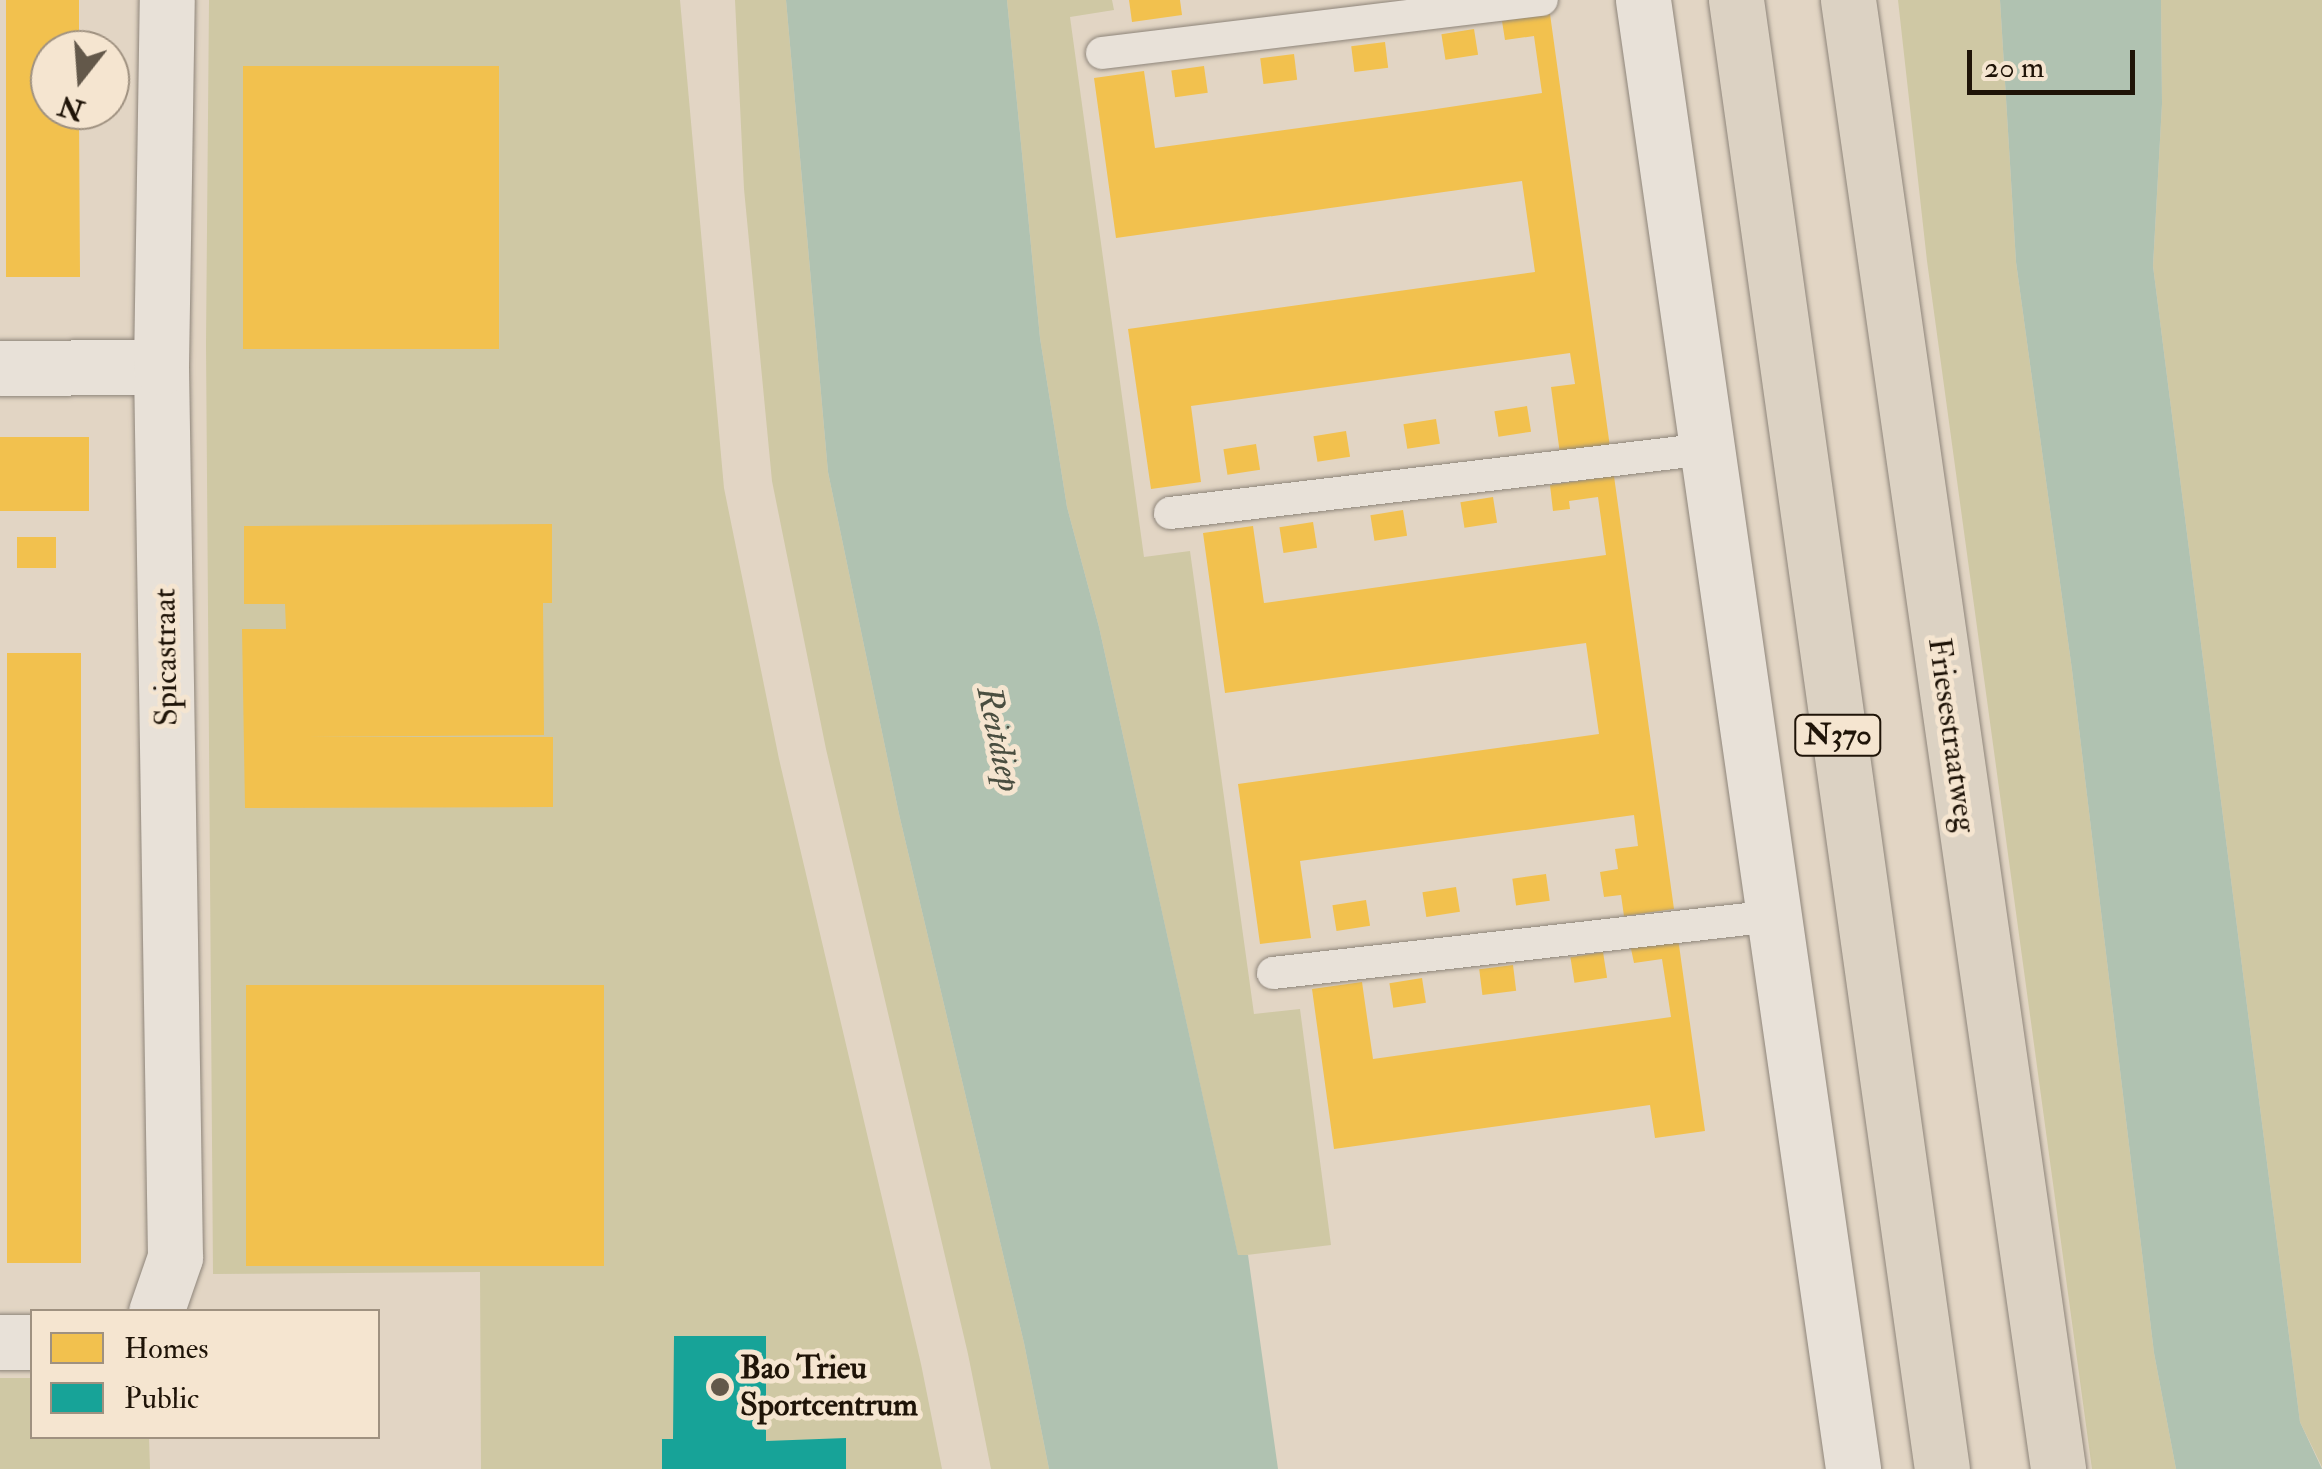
<!DOCTYPE html>
<style>
body{margin:0}
#map{position:relative;width:2322px;height:1469px;overflow:hidden;background:#e2d5c4;font-family:"IM FELL Double Pica",serif}
div>[style]{position:absolute}
.green>*{inset:0;background:#cfc8a4}
.water>*{inset:0;background:#b0c2b1}
.homes>*{inset:0;background:#f2c14e;transform-origin:0 0}
.public>*{inset:0;background:#17a398}
.roads{filter:drop-shadow(0 0 2px #8e857a) drop-shadow(0 0 2px #8e857a)}
.lane>*{height:32px;margin:-16px;padding:0 16px;transform-origin:16px;border-radius:16px;background:#e8e1d8}
.street>*{height:55px;margin:-27.5px;padding:0 27.5px;transform-origin:27.5px;border-radius:27.5px;background:#e8e1d8}
.highway>*{height:55px;margin:-27.5px;padding:0 27.5px;transform-origin:27.5px;border-radius:27.5px;background:#dcd2c3}
.dots>*{width:28px;height:28px;translate:-50% -50%;box-sizing:border-box;border:5px solid #f5e5d0;border-radius:50%}
span{translate:-50% -50%;white-space:nowrap;text-align:center;line-height:1.15;-webkit-text-stroke:10px #f5e5d0;paint-order:stroke}
.shield-label span{padding:2px 8px;background:#f5e5d0;border:2px solid;border-radius:8px;-webkit-text-stroke-width:0}
.shield-label{font-size:30px;color:#1f1408;font-weight:700}
.street-label{font-size:32px;color:#1f1408}
.poi-label{font-size:32px;color:#1f1408;font-weight:700}
.left{translate:0 -50%;text-align:left}
.water-label{font-size:35px;color:#4a4e40;font-style:italic}
.legend{position:absolute;left:30px;top:1309px;width:350px;height:130px;box-sizing:border-box;background:#f5e5d0;border:2px solid #9f9180;margin:0;padding:12px 18px;list-style:none;font-size:30px;color:#1f1408}
.legend li{display:flex;align-items:center;gap:20px;height:50px}
.legend b{width:50px;border:2px solid #9f9180}
.north{position:absolute;left:30px;top:30px;width:100px;height:100px;box-sizing:border-box;background:#f5e5d0;border:2px solid #9f9180;border-radius:50%;rotate:197deg;font-size:28px;font-weight:700;line-height:40px;text-align:center;color:#1f1408}
.north::after{content:'';display:block;margin:auto;width:35px;height:45px;background:#63584a;clip-path:polygon(50% 0,100% 100%,50% 72%,0 100%)}
.scale{position:absolute;left:1967px;top:50px;width:168px;height:45px;box-sizing:border-box;border:5px solid #1f1408;border-top:0;padding-left:12px;font-size:30px;line-height:35px;white-space:nowrap;color:#1f1408;-webkit-text-stroke:8px #f5e5d0;paint-order:stroke}
</style>
<div id="map">
<div class="green">
<i style="clip-path:polygon(209px 0,680px 0,724px 488px,779px 759px,921px 1364px,942px 1469px,481px 1469px,480px 1272px,213px 1274px,206px 345px)"></i>
<i style="clip-path:polygon(735px 0,786px 0,828px 472px,899px 814px,1024px 1343px,1049px 1469px,991px 1469px,968px 1354px,826px 749px,772px 481px,744px 189px)"></i>
<i style="clip-path:polygon(1007px 0,1112px 0,1114px 10px,1070px 17px,1144px 557px,1190px 551px,1254px 1014px,1300px 1009px,1331px 1245px,1238px 1256px,1099px 627px,1067px 507px,1040px 338px)"></i>
<i style="clip-path:polygon(1898px 0,2000px 0,2016px 262px,2072px 670px,2154px 1353px,2176px 1469px,2092px 1469px,1927px 261px)"></i>
<i style="clip-path:polygon(2161px 0,2322px 0,2322px 1467px,2300px 1422px,2153px 266px,2162px 104px)"></i>
<i style="clip-path:polygon(0 1378px,32px 1378px,32px 1436px,149px 1437px,150px 1469px,0 1469px)"></i>
</div>
<div class="water">
<i style="clip-path:polygon(786px 0,1007px 0,1040px 338px,1067px 507px,1099px 627px,1238px 1255px,1248px 1255px,1278px 1469px,1049px 1469px,1024px 1343px,899px 814px,828px 472px)"></i>
<i style="clip-path:polygon(2000px 0,2161px 0,2162px 104px,2153px 266px,2300px 1422px,2322px 1469px,2176px 1469px,2154px 1353px,2072px 670px,2016px 262px)"></i>
</div>
<div class="homes">
<i style="clip-path:polygon(6px 0,79px 0,79px 50px,50px 50px,50px 110px,79px 110px,80px 277px,6px 277px)"></i>
<i style="clip-path:polygon(1129px 0,1180px 0,1182px 15px,1132px 22px)"></i>
<i style="clip-path:polygon(1550px 14px,1610px 447px,1560px 454px,1551px 387px,1575px 384px,1570px 353px,1191px 406px,1201px 482px,1151px 489px,1128px 329px,1535px 272px,1522px 181px,1116px 238px,1094px 78px,1144px 71px,1155px 148px,1423px 111px,1542px 93px,1534px 36px,1505px 40px,1502px 21px)"></i>
<i style="left:1474px;top:29px;width:26px;height:33px;rotate:81deg"></i>
<i style="left:1385px;top:42px;width:26px;height:34px;rotate:83deg"></i>
<i style="left:1294px;top:54px;width:26px;height:34px;rotate:83deg"></i>
<i style="left:499px;top:66px;width:283px;height:256px;rotate:90deg"></i>
<i style="left:1204px;top:66px;width:27px;height:33px;rotate:82deg"></i>
<i style="left:1527px;top:406px;width:26px;height:33px;rotate:81deg"></i>
<i style="left:1436px;top:419px;width:25px;height:33px;rotate:81deg"></i>
<i style="left:1346px;top:431px;width:26px;height:33px;rotate:81deg"></i>
<i style="left:0;top:437px;width:89px;height:74px"></i>
<i style="left:1256px;top:444px;width:26px;height:33px;rotate:81deg"></i>
<i style="clip-path:polygon(1614px 476px,1674px 909px,1624px 916px,1621px 895px,1604px 897px,1600px 872px,1618px 869px,1615px 849px,1638px 846px,1634px 815px,1300px 861px,1311px 938px,1260px 944px,1238px 784px,1599px 734px,1586px 643px,1225px 693px,1203px 533px,1253px 526px,1264px 603px,1351px 591px,1606px 555px,1598px 497px,1569px 501px,1570px 509px,1553px 511px,1550px 485px)"></i>
<i style="left:1493px;top:497px;width:26px;height:33px;rotate:81deg"></i>
<i style="left:1403px;top:510px;width:26px;height:33px;rotate:81deg"></i>
<i style="left:1313px;top:522px;width:26px;height:34px;rotate:81deg"></i>
<i style="clip-path:polygon(552px 524px,552px 603px,543px 603px,544px 735px,307px 737px,553px 737px,553px 807px,245px 808px,242px 629px,286px 629px,285px 604px,244px 604px,244px 526px)"></i>
<i style="left:17px;top:537px;width:39px;height:31px"></i>
<i style="left:7px;top:653px;width:74px;height:610px"></i>
<i style="left:1546px;top:874px;width:27px;height:34px;rotate:82deg"></i>
<i style="left:1456px;top:887px;width:25px;height:34px;rotate:81deg"></i>
<i style="left:1366px;top:900px;width:26px;height:34px;rotate:81deg"></i>
<i style="clip-path:polygon(1678px 938px,1705px 1131px,1655px 1138px,1650px 1105px,1334px 1149px,1312px 989px,1362px 982px,1373px 1059px,1671px 1017px,1662px 959px,1634px 963px,1630px 944px)"></i>
<i style="left:1603px;top:952px;width:26px;height:33px;rotate:81deg"></i>
<i style="left:1513px;top:965px;width:26px;height:34px;rotate:83deg"></i>
<i style="left:1422px;top:978px;width:25px;height:33px;rotate:81deg"></i>
<i style="left:604px;top:985px;width:281px;height:358px;rotate:90deg"></i>
</div>
<div class="public">
<i style="clip-path:polygon(674px 1336px,766px 1336px,766px 1441px,846px 1438px,846px 1469px,662px 1469px,662px 1439px,673px 1439px)"></i>
</div>
<div class="roads">
<div class="lane">
<i style="left:1102px;top:53px;width:443px;rotate:-6.9deg"></i>
<i style="left:1170px;top:513px;width:541px;rotate:-6.8deg"></i>
<i style="left:1273px;top:973px;width:503px;rotate:-6.5deg"></i>
</div>
<div class="street">
<i style="left:1643px;top:0;width:1484px;rotate:81.86deg"></i>
<i style="left:0;top:368px;width:161px;rotate:-0.4deg"></i>
<i style="left:156px;top:1312px;width:58px;rotate:-70.9deg"></i>
<i style="left:175px;top:1257px;width:890px;rotate:-90.9deg"></i>
<i style="left:161px;top:367px;width:367px;rotate:-89.1deg"></i>
<i style="left:0;top:1342px;width:32px"></i>
</div>
<div class="highway">
<i style="left:1736px;top:0;width:1483px;rotate:82.02deg"></i>
<i style="left:1848px;top:0;width:1484px;rotate:81.86deg"></i>
</div>
</div>
<div class="dots">
<i style="left:720px;top:1387px;background:#63584a"></i>
</div>
<div class="shield-label">
<span style="left:1838px;top:735px">N370</span>
</div>
<div class="street-label">
<span style="left:166px;top:657px;rotate:-91deg">Spicastraat</span>
<span style="left:1952px;top:735px;rotate:82deg">Friesestraatweg</span>
</div>
<div class="poi-label">
<span class="left" style="left:740px;top:1387px">Bao Trieu<br>Sportcentrum</span>
</div>
<div class="water-label">
<span style="left:999px;top:739px;rotate:78deg">Reitdiep</span>
</div>
<ul class="legend">
<li><b style="height:28px;background:#f2c14e"></b>Homes</li>
<li><b style="height:28px;background:#17a398"></b>Public</li>
</ul>
<div class="north">N</div>
<div class="scale">20 m</div>
</div>
